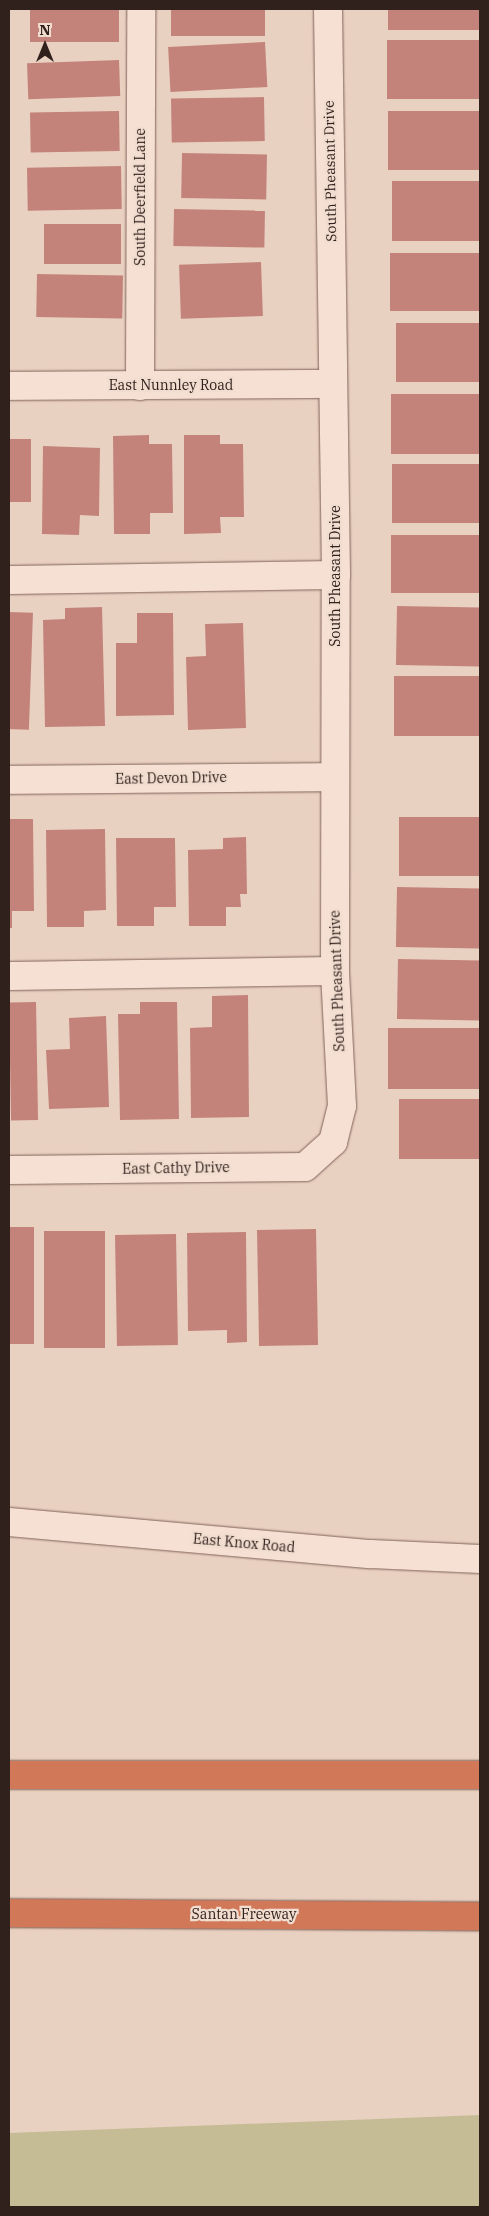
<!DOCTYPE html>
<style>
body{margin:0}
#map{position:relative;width:489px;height:2216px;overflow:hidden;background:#e9d1c1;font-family:"IBM Plex Serif",serif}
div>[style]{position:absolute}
.green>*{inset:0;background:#c5bc96}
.building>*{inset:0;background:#c3837a;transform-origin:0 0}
.roads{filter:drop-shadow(0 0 1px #80635a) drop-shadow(0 0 1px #80635a)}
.minor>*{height:28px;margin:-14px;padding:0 14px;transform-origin:14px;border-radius:14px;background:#f5e0d3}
.highway>*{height:28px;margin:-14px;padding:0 14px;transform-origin:14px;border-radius:14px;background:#d17859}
span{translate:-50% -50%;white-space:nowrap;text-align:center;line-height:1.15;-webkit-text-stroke:4.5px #f1ddcf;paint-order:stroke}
.street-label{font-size:14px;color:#31211d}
.frame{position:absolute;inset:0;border:10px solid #31211d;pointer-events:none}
.north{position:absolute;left:20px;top:20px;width:50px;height:50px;-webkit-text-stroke:4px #f1ddcf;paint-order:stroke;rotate:0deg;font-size:14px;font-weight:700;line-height:20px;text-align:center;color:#31211d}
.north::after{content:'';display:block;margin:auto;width:18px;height:22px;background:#31211d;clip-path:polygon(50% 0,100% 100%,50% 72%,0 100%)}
</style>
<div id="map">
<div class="green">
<i style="clip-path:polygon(480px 2115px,480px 2207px,9px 2207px,9px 2133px)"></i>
</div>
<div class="building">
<i style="left:30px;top:9px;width:89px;height:33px"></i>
<i style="left:171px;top:9px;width:94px;height:27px"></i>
<i style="left:388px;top:9px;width:92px;height:21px"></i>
<i style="left:480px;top:40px;width:59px;height:93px;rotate:90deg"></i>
<i style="left:265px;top:42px;width:45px;height:97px;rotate:87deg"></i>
<i style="left:119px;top:60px;width:36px;height:92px;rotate:88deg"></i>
<i style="left:264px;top:97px;width:44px;height:93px;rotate:89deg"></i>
<i style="left:119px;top:111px;width:40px;height:89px;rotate:89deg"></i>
<i style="left:480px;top:111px;width:59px;height:92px;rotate:90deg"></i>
<i style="left:182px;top:153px;width:85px;height:45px;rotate:1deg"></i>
<i style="left:121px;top:166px;width:43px;height:94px;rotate:89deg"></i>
<i style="left:480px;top:181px;width:60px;height:88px;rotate:90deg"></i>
<i style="left:174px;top:209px;width:91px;height:37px;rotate:1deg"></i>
<i style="left:44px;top:224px;width:77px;height:40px"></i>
<i style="left:480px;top:253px;width:58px;height:90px;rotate:90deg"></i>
<i style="left:261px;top:262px;width:54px;height:82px;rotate:88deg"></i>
<i style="left:37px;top:274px;width:86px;height:43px;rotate:1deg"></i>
<i style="left:480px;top:323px;width:59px;height:84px;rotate:90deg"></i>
<i style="left:391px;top:394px;width:89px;height:60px"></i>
<i style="clip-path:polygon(149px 435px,149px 444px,172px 444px,173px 513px,150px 513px,150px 534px,114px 534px,113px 436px)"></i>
<i style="clip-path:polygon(184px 435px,220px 435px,220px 444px,243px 444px,244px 517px,220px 517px,221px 533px,184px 534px)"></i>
<i style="left:9px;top:439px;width:22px;height:63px"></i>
<i style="clip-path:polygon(43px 446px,100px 448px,99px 516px,80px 515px,79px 535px,42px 534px)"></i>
<i style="left:480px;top:464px;width:59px;height:88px;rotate:90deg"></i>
<i style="left:480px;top:535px;width:58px;height:89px;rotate:90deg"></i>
<i style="left:397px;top:606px;width:83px;height:59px;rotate:1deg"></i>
<i style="clip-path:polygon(102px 607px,105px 726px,45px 727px,43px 620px,65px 619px,65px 608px)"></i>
<i style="left:9px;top:612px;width:24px;height:117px;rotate:2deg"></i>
<i style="clip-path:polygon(137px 613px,173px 613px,174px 715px,116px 716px,116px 643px,137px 643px)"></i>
<i style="clip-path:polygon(243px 623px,246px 728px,188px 730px,186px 657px,206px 656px,205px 624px)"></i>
<i style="left:394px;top:676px;width:86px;height:60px"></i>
<i style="left:480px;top:817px;width:59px;height:81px;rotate:90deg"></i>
<i style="clip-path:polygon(9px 819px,33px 819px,34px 911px,12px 911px,12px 928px,9px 928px)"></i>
<i style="clip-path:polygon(105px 829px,106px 910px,84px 911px,84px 927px,47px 927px,46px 830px)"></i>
<i style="clip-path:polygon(246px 837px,247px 894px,240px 894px,241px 907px,226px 907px,226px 926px,189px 926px,188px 850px,223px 849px,223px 838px)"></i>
<i style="clip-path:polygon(116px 838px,175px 838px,176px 907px,154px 907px,154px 926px,117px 926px)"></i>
<i style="left:397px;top:887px;width:83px;height:60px;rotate:1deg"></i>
<i style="left:398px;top:959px;width:82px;height:60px;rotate:1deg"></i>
<i style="clip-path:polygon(248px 995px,249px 1117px,191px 1118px,190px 1028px,212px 1027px,212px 996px)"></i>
<i style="left:36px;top:1002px;width:118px;height:27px;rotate:89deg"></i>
<i style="clip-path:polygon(140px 1002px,177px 1002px,179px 1119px,120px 1120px,118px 1014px,140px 1014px)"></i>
<i style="clip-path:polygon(106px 1016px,109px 1107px,49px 1109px,46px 1050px,70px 1049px,69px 1018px)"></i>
<i style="left:480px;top:1028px;width:61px;height:92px;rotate:90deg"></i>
<i style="left:480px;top:1099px;width:60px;height:81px;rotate:90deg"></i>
<i style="left:9px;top:1227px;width:25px;height:117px"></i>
<i style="left:316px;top:1229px;width:116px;height:59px;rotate:89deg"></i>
<i style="left:105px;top:1231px;width:117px;height:61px;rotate:90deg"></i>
<i style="clip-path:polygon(246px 1232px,247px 1342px,227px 1343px,227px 1330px,188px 1331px,187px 1233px)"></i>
<i style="left:176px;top:1234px;width:111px;height:61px;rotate:89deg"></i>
</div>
<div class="roads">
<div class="minor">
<i style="left:9px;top:386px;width:324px;rotate:-0.4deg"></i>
<i style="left:140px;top:386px;width:377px;rotate:-89.8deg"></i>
<i style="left:9px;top:580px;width:327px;rotate:-0.9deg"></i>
<i style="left:9px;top:780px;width:325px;rotate:-0.5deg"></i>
<i style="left:9px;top:976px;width:326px;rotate:-0.9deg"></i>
<i style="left:9px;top:1170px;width:296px;rotate:-0.6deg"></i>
<i style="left:305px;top:1167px;width:38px;rotate:-42deg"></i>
<i style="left:333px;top:1142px;width:37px;rotate:-76deg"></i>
<i style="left:342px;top:1106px;width:135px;rotate:-93deg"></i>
<i style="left:335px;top:971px;width:396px;rotate:-89.9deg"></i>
<i style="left:336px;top:575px;width:566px;rotate:-90.81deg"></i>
<i style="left:9px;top:1522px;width:363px;rotate:5.1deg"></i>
<i style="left:371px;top:1554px;width:109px;rotate:2.6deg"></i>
</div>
<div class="highway">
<i style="left:9px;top:1775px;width:471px"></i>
<i style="left:9px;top:1913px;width:471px;rotate:0.4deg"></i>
</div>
</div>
<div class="street-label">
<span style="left:330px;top:171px;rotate:-91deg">South Pheasant Drive</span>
<span style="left:140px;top:197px;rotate:-90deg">South Deerfield Lane</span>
<span style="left:171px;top:385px">East Nunnley Road</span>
<span style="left:335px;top:576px;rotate:-90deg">South Pheasant Drive</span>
<span style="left:171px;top:778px;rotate:-1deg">East Devon Drive</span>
<span style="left:337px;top:981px;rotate:-92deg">South Pheasant Drive</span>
<span style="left:176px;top:1168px;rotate:-1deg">East Cathy Drive</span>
<span style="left:244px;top:1543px;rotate:5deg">East Knox Road</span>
<span style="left:244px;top:1914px">Santan Freeway</span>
</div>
<div class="frame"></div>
<div class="north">N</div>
</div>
